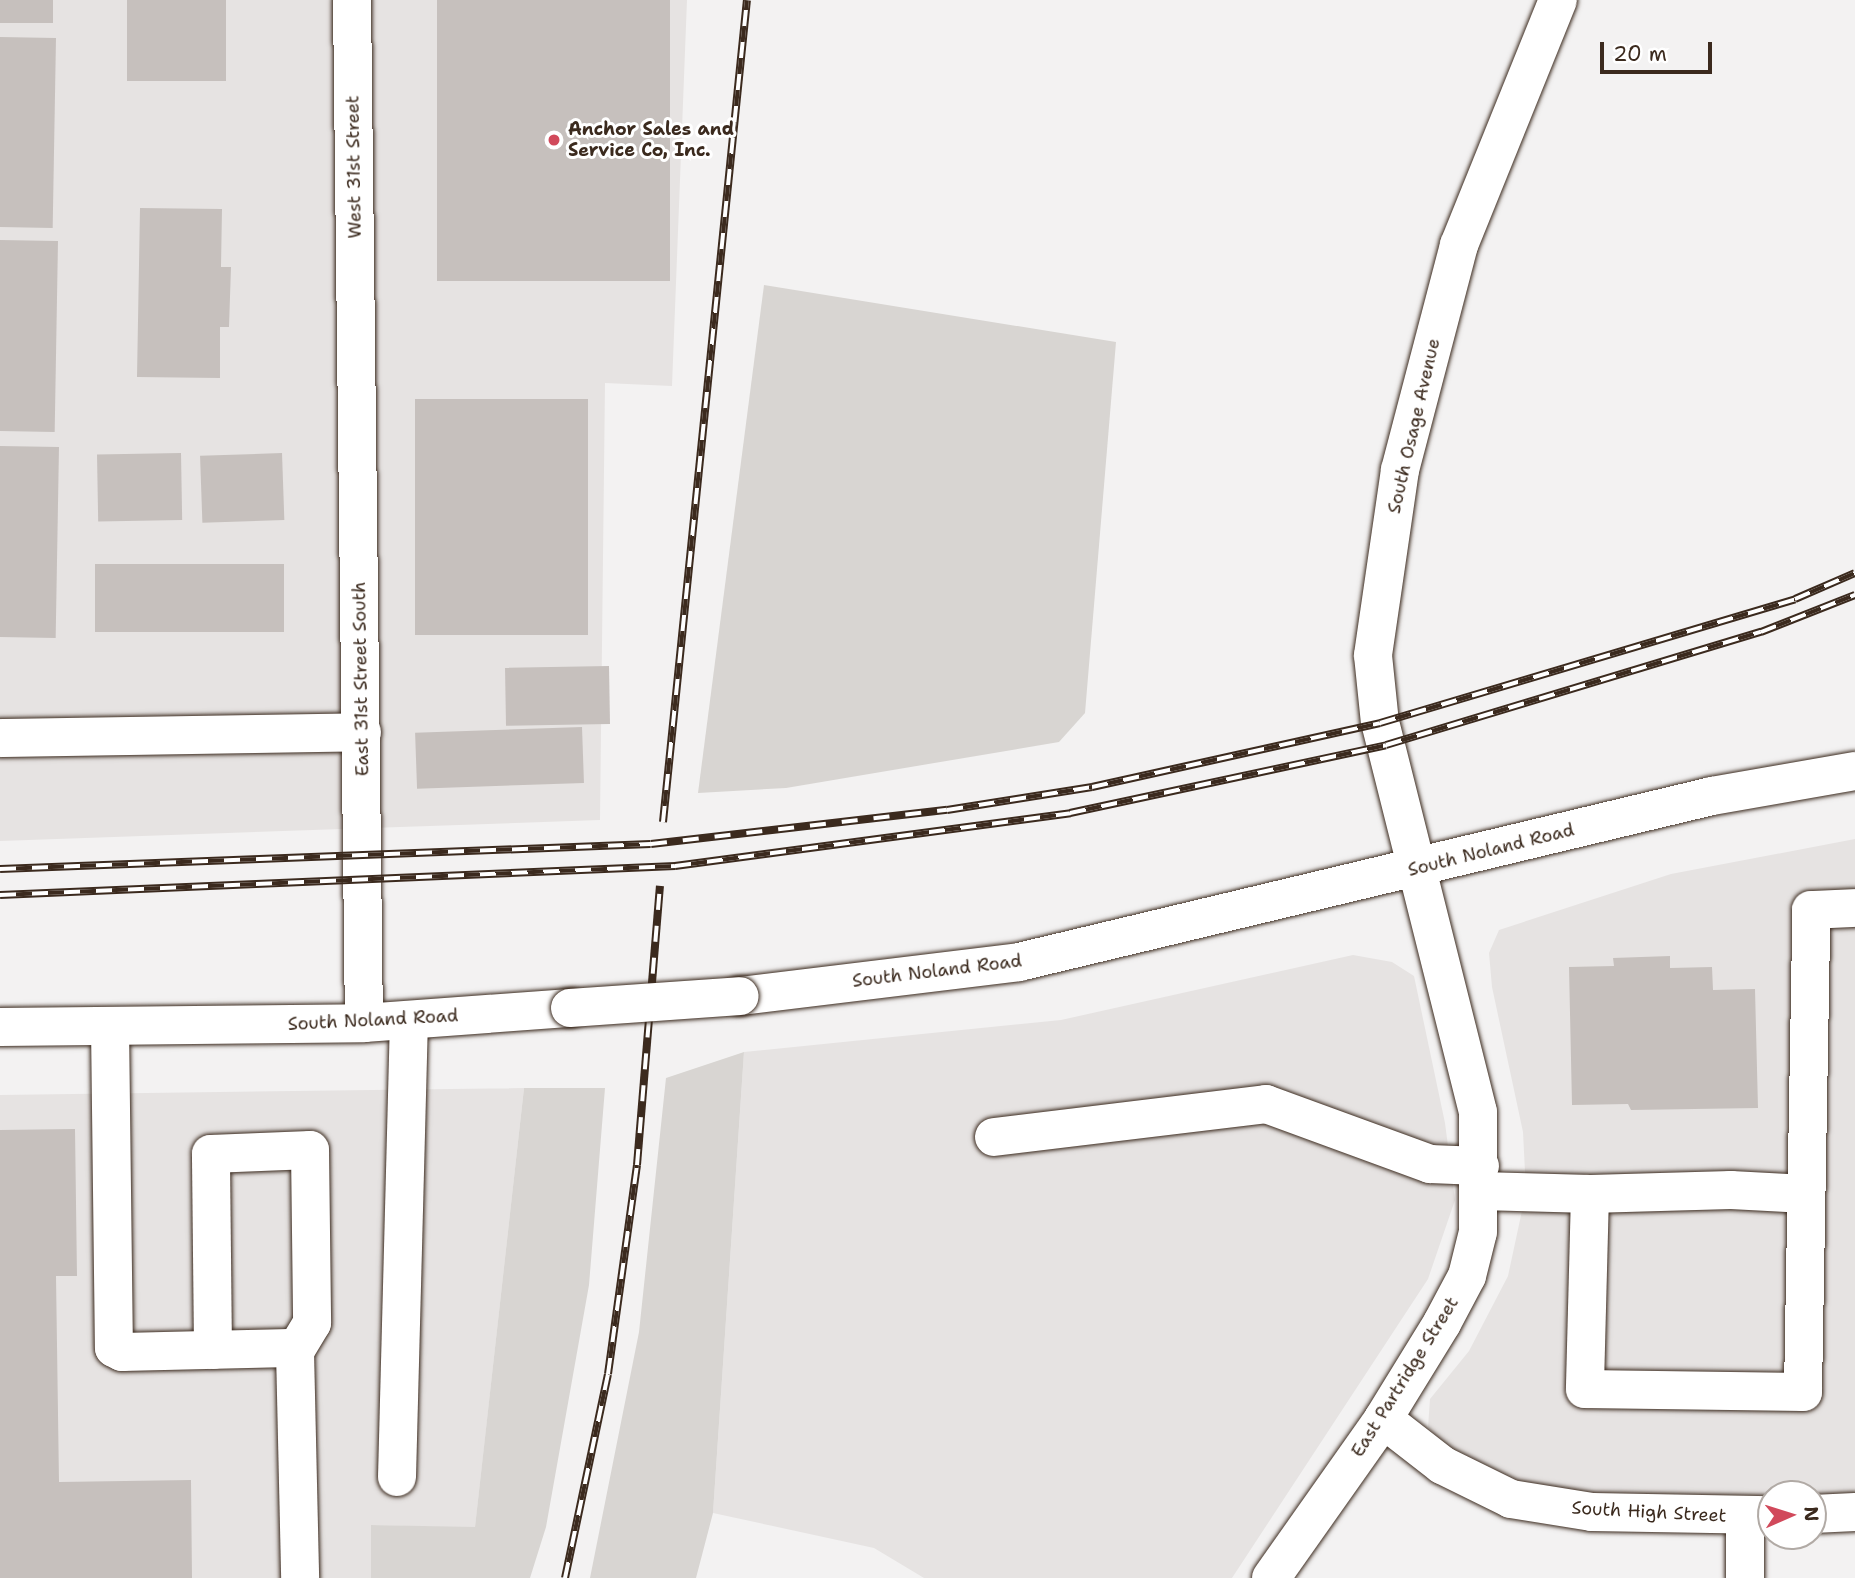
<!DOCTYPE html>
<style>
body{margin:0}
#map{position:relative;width:1855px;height:1578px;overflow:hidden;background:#f3f2f2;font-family:"Shantell Sans",sans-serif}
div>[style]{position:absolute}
.built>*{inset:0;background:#e6e3e2}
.green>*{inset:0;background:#d8d5d2}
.building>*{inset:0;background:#c6c0bd;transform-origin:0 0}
.roads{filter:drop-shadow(0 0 2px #3b2a1e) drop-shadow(0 0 2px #3b2a1e)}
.minor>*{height:38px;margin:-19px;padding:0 19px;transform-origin:19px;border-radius:19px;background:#fff}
.major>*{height:38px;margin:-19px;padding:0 19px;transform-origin:19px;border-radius:19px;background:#fff}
.rail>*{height:8px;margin-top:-4px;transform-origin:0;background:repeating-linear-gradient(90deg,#fff 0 16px,#3b2a1e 0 32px);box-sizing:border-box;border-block:2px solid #3b2a1e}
.bridges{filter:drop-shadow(0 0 2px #3b2a1e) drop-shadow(0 0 2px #3b2a1e)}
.major-bridge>*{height:38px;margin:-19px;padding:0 19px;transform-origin:19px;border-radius:19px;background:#fff}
.dots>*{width:19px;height:19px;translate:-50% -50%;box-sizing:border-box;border:4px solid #fff;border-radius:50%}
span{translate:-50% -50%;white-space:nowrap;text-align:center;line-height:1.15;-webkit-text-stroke:6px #fff;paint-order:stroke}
.poi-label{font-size:18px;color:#3b2a1e;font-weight:700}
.left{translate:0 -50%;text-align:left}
.street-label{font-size:18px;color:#3b2a1e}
.north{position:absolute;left:1757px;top:1480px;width:70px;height:70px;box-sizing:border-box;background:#fff;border:2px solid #b1aaa5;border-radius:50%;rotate:87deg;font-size:19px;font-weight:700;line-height:28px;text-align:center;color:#3b2a1e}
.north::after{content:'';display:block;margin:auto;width:24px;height:32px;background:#d1495b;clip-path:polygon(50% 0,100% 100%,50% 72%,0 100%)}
.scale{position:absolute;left:1600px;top:42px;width:112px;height:32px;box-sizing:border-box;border:4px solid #3b2a1e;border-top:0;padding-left:9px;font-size:21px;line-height:24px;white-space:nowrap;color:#3b2a1e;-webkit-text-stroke:5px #fff;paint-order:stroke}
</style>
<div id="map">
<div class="built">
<i style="clip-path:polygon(0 0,687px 0,672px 386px,605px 383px,600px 820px,0 841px)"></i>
<i style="clip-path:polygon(1855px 839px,1855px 1496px,1599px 1494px,1528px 1484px,1453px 1454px,1428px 1427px,1430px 1399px,1469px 1351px,1508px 1276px,1526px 1192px,1523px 1132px,1492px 987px,1489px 953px,1499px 930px,1671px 874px)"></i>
<i style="clip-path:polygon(1353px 955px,1392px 962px,1414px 976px,1445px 1123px,1455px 1200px,1428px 1279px,1232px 1578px,924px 1578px,874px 1548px,713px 1513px,744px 1052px,1061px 1020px)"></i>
<i style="clip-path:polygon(524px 1088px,475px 1528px,372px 1525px,371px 1578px,0 1578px,0 1095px)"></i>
</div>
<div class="green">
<i style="clip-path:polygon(764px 285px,1116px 342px,1085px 713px,1059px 742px,786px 788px,698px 793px)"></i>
<i style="clip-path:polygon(744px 1052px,713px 1513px,696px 1578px,590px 1578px,639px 1332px,666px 1078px)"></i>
<i style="clip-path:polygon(524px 1088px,605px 1088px,589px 1285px,546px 1527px,530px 1578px,371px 1578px,371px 1525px,475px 1527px)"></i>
</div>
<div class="building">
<i style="left:0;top:0;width:53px;height:23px"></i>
<i style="left:127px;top:0;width:99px;height:81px"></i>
<i style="left:437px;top:0;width:233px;height:281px"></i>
<i style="left:0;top:37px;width:56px;height:190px;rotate:1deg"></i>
<i style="clip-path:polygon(140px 208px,222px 209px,221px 267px,231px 267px,229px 327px,220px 327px,220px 378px,137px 377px)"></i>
<i style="left:0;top:240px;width:58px;height:191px;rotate:1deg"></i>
<i style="left:415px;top:399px;width:173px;height:236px"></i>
<i style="left:0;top:446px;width:59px;height:191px;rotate:1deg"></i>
<i style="left:181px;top:453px;width:67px;height:84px;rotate:89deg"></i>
<i style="left:282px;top:453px;width:67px;height:82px;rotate:88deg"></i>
<i style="left:284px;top:564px;width:68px;height:189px;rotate:90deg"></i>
<i style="left:609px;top:666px;width:58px;height:104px;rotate:89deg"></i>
<i style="left:582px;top:727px;width:56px;height:167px;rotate:88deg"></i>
<i style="clip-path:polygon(1670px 956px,1670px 968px,1712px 967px,1713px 990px,1755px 989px,1758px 1108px,1631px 1110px,1628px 1104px,1572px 1105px,1569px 967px,1614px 966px,1613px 958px)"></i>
<i style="clip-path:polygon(75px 1129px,77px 1276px,56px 1276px,59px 1482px,191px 1480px,192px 1578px,0 1578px,0 1130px)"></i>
</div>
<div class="roads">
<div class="minor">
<i style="left:352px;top:0;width:1023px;rotate:89.33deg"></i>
<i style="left:0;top:738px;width:362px;rotate:-0.9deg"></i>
<i style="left:110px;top:1026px;width:322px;rotate:89.3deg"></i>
<i style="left:114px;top:1348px;width:9px;rotate:27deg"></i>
<i style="left:122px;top:1352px;width:168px;rotate:-1.4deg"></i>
<i style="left:290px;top:1348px;width:6px;rotate:31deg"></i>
<i style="left:295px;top:1351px;width:227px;rotate:88.7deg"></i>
<i style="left:994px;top:1137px;width:274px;rotate:-6.9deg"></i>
<i style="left:1266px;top:1104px;width:175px;rotate:20.1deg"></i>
<i style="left:1430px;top:1164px;width:50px;rotate:2.3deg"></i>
<i style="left:1481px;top:1191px;width:109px;rotate:1.6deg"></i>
<i style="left:1590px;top:1194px;width:195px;rotate:91.5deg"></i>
<i style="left:1585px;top:1389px;width:218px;rotate:0.8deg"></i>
<i style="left:1803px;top:1392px;width:482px;rotate:-89deg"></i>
<i style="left:1811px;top:910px;width:44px;rotate:-2.6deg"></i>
<i style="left:1590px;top:1194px;width:141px;rotate:-1.6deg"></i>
<i style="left:1731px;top:1190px;width:75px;rotate:3.1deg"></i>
<i style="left:213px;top:1350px;width:196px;rotate:-90.6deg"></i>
<i style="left:211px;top:1154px;width:99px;rotate:-2.3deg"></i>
<i style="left:310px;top:1150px;width:173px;rotate:89.3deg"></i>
<i style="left:312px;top:1323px;width:33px;rotate:121deg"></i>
<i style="left:1383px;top:1419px;width:75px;rotate:37.9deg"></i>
<i style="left:1442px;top:1465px;width:77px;rotate:26.2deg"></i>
<i style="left:1511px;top:1499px;width:82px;rotate:9.1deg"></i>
<i style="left:1592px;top:1512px;width:179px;rotate:1deg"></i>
<i style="left:397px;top:1477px;width:457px;rotate:-88.5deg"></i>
<i style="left:1813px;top:1514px;width:42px;rotate:-2.7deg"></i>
<i style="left:1745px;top:1516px;width:62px;rotate:90deg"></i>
<i style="left:1271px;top:1578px;width:194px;rotate:-54.8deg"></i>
<i style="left:1383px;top:1419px;width:113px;rotate:-58.4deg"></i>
<i style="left:1442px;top:1323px;width:53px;rotate:-62deg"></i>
<i style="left:1467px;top:1276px;width:45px;rotate:-76deg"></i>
<i style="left:1478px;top:1232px;width:120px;rotate:-90deg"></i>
<i style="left:1478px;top:1112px;width:401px;rotate:-104.1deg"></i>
<i style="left:1380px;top:723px;width:68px;rotate:-95.9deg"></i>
<i style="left:1373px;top:655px;width:187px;rotate:-81.7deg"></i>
<i style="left:1400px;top:470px;width:233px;rotate:-75.3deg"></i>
<i style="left:1459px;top:245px;width:264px;rotate:-68deg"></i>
</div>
<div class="major">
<i style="left:740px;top:996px;width:281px;rotate:-6.9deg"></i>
<i style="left:1019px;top:962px;width:713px;rotate:-13.47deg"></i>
<i style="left:1712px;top:796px;width:145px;rotate:-9.9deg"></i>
<i style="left:0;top:1027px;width:364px;rotate:-0.6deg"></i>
<i style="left:364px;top:1023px;width:207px;rotate:-4.2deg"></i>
</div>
</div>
<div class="rail">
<i style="left:663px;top:822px;width:826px;rotate:-84.17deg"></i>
<i style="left:0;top:869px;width:651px;rotate:-2.2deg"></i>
<i style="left:651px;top:844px;width:298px;rotate:-6.6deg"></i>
<i style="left:947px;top:810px;width:147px;rotate:-9deg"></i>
<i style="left:1092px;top:787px;width:295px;rotate:-12.5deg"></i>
<i style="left:1380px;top:723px;width:433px;rotate:-16.6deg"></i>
<i style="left:1795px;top:599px;width:65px;rotate:-23.4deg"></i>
<i style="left:0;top:895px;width:676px;rotate:-2.46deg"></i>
<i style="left:675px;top:866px;width:399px;rotate:-7.6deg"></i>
<i style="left:1070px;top:813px;width:323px;rotate:-12.1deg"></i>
<i style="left:1386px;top:745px;width:392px;rotate:-16.8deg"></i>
<i style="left:1761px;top:632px;width:101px;rotate:-21.5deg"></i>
<i style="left:565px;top:1578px;width:208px;rotate:-78.1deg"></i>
<i style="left:608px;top:1374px;width:211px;rotate:-82.1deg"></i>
<i style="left:637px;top:1165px;width:280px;rotate:-85.3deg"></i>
</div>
<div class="bridges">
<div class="major-bridge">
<i style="left:570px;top:1008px;width:170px;rotate:-4deg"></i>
</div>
</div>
<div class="dots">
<i style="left:554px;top:140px;background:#d1495b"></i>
</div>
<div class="poi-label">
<span class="left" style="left:568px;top:140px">Anchor Sales and<br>Service Co, Inc.</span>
</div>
<div class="street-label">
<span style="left:354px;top:167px;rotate:-91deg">West 31st Street</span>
<span style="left:1414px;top:426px;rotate:-77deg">South Osage Avenue</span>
<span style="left:361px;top:679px;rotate:-91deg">East 31st Street South</span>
<span style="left:1491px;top:850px;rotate:-14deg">South Noland Road</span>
<span style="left:937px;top:971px;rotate:-7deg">South Noland Road</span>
<span style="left:373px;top:1020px;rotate:-3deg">South Noland Road</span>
<span style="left:1405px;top:1377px;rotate:-58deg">East Partridge Street</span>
<span style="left:1649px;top:1512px;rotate:3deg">South High Street</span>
</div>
<div class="north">N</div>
<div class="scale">20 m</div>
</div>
